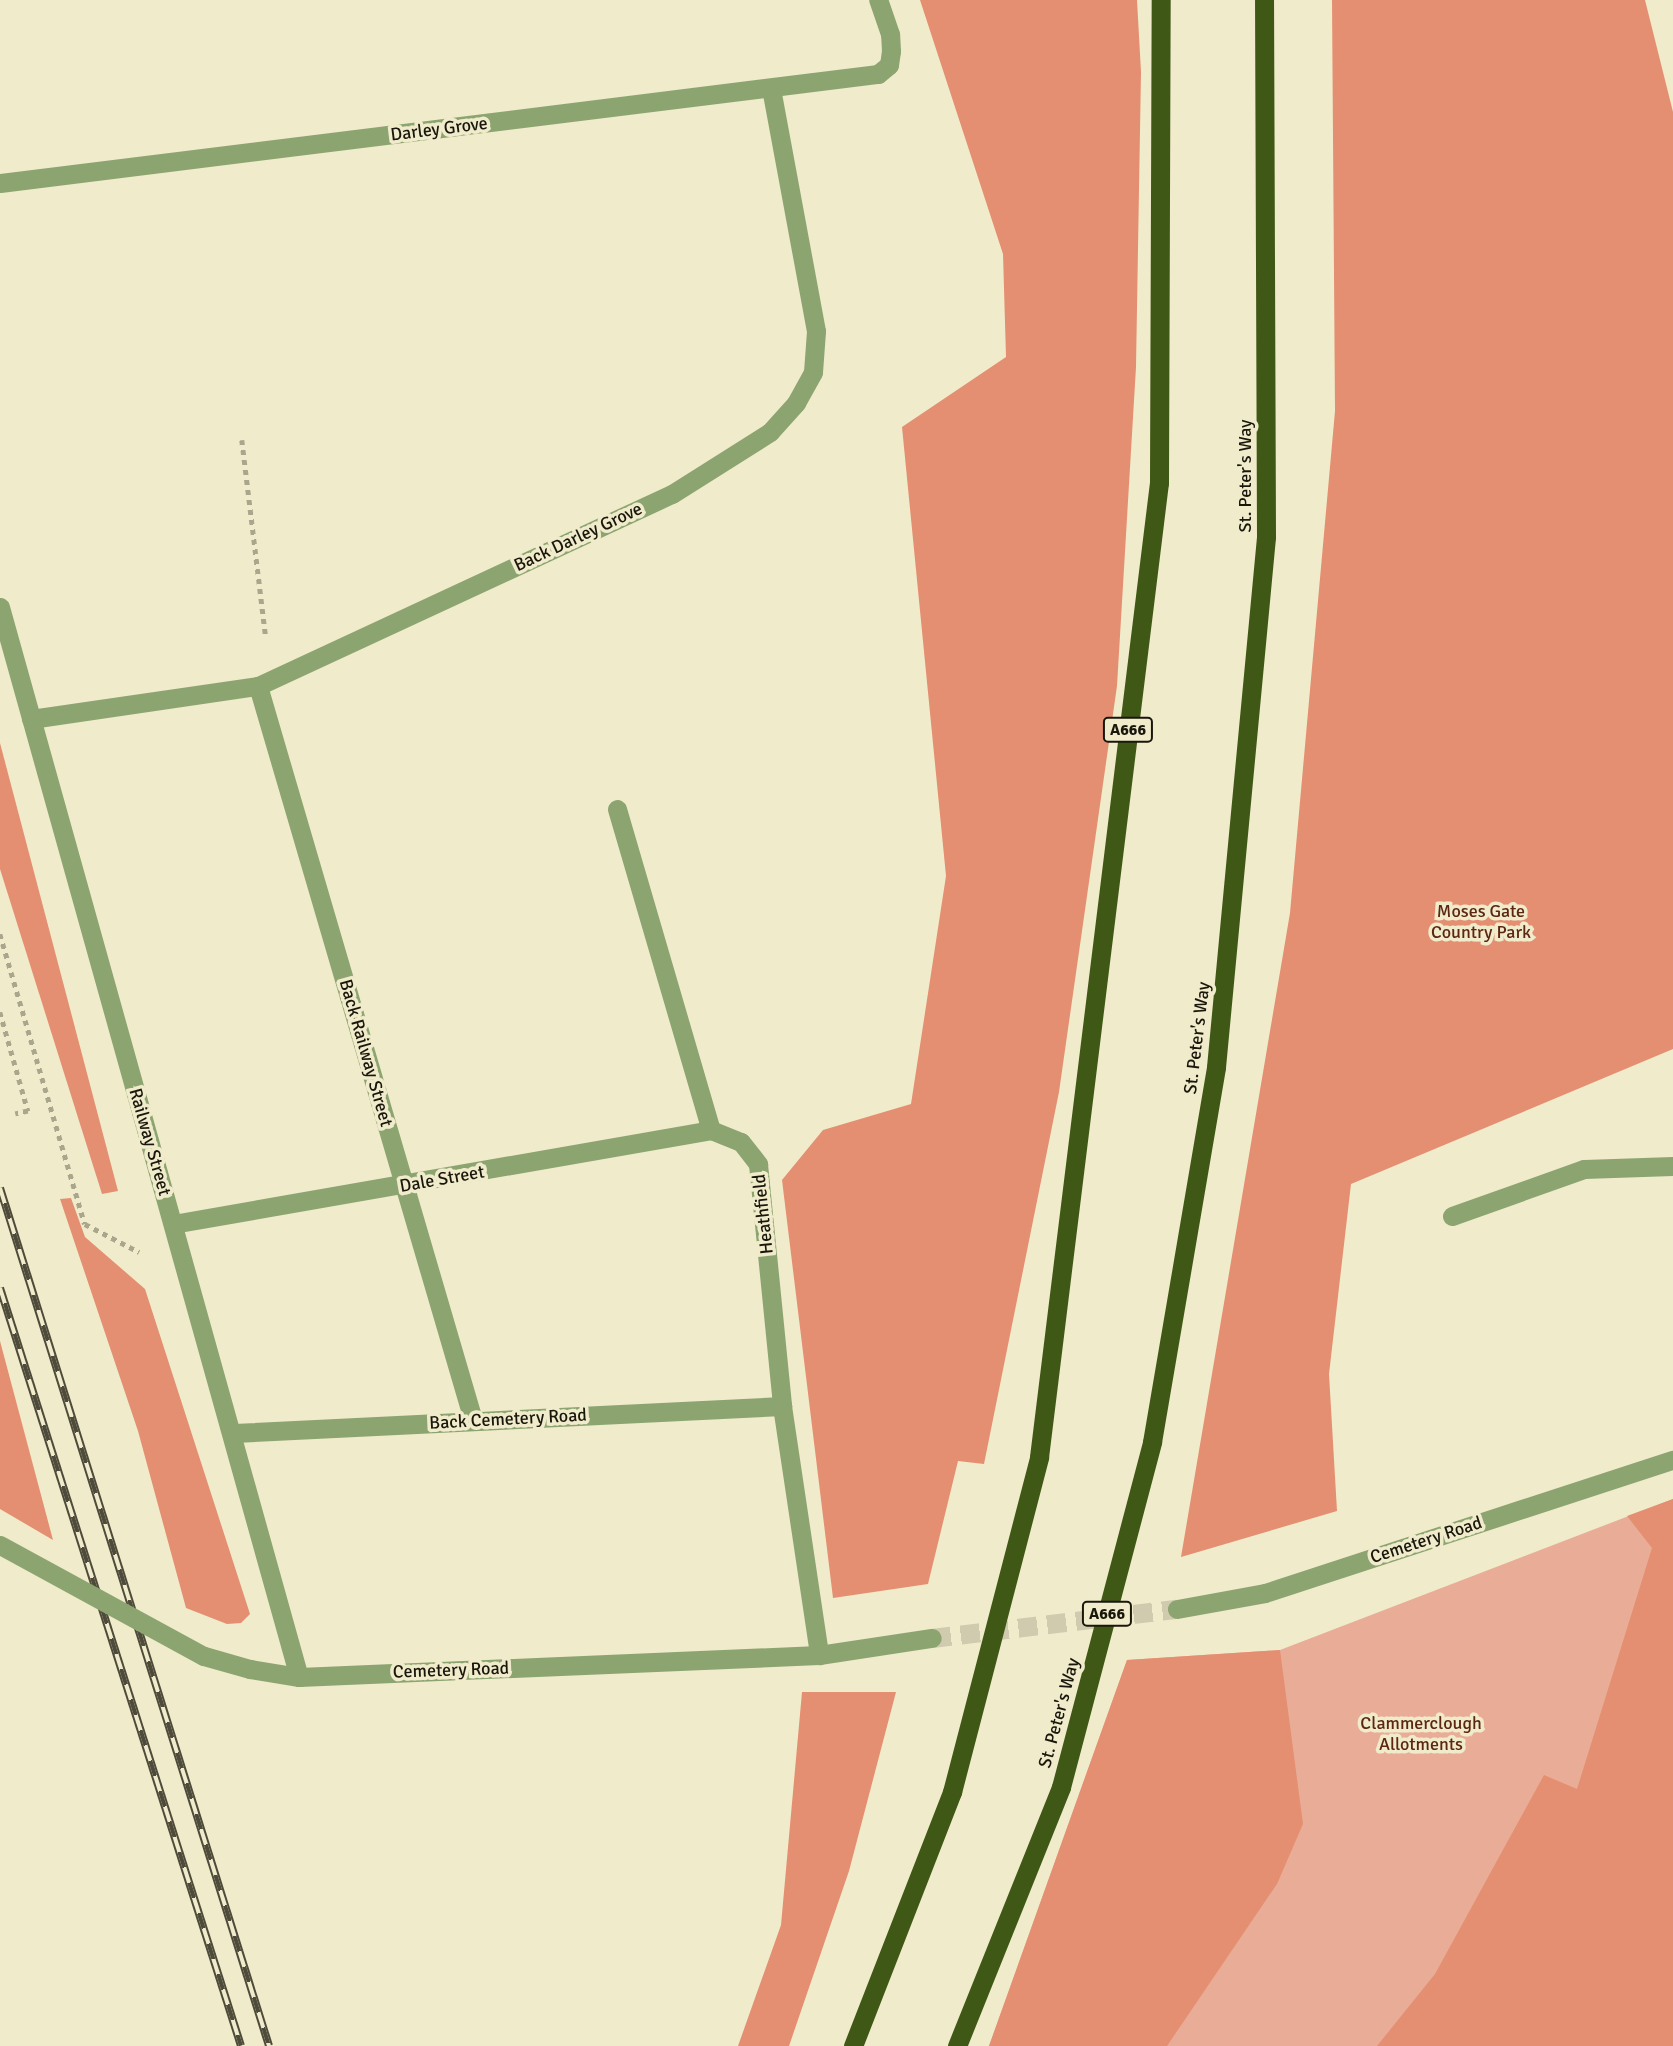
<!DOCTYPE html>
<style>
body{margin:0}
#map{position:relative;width:1673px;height:2046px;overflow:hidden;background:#f0ebcb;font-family:Signika,sans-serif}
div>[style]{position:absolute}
.green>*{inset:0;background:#e9ad97}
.forest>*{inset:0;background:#e48f71}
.minor-tunnel>*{height:19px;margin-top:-9.5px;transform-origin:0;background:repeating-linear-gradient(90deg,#d0cbae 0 19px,transparent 0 29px)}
.path>*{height:4.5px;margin-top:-2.25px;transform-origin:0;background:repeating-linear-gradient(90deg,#aaa68d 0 5px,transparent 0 10px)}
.service>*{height:19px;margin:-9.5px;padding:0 9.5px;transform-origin:9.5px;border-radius:9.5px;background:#8ca470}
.minor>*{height:19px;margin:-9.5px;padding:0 9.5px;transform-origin:9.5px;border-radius:9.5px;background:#8ca470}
.trunk>*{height:19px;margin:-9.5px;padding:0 9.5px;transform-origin:9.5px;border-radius:9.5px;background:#405816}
.rail>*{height:8px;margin-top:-4px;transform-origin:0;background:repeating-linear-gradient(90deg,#f0ebcb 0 16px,#4e4b3b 0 32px);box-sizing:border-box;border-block:2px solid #4e4b3b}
.minor-bridge>*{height:19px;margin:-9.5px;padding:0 9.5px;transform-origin:9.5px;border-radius:9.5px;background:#8ca470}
.trunk-bridge>*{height:19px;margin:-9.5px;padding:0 9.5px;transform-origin:9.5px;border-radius:9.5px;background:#405816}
span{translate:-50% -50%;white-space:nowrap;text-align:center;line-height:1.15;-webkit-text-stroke:7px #f0ebcb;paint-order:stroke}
.shield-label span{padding:2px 5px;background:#f0ebcb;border:2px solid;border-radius:5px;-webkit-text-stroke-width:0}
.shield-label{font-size:16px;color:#19170c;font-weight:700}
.street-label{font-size:18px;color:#19170c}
.park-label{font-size:18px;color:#5c2612}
</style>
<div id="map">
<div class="green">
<i style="clip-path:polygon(1673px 1499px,1673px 2046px,989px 2046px,1127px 1660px,1280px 1650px)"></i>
</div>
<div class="forest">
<i style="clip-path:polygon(920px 0,1137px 0,1141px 72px,1136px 367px,1117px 686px,1059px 1092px,984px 1464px,958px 1461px,928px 1584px,833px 1598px,782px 1180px,823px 1130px,911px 1104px,946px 876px,902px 427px,1006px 357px,1003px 254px)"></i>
<i style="clip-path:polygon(1332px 0,1645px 0,1673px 112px,1673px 1049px,1351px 1184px,1329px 1374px,1337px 1511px,1181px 1557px,1290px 913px,1335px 411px)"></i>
<i style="clip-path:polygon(0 743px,118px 1191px,102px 1194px,0 869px)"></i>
<i style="clip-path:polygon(71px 1198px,85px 1237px,145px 1289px,250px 1614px,241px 1623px,227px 1624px,186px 1608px,138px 1431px,60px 1199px)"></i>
<i style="clip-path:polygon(0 1341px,53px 1540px,0 1509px)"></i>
<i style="clip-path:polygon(1673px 1499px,1673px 2046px,1377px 2046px,1435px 1974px,1544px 1775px,1577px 1789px,1652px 1548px,1627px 1516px)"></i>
<i style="clip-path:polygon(1280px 1650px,1303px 1824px,1277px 1884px,1167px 2046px,989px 2046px,1127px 1660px)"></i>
<i style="clip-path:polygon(802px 1692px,896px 1692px,849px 1871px,789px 2046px,738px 2046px,781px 1925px)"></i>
</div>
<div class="minor-tunnel">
<i style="left:932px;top:1638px;width:247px;rotate:-6.8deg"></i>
</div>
<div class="path">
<i style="left:242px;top:440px;width:198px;rotate:83.1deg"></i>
<i style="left:0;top:934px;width:302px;rotate:73.7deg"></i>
<i style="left:85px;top:1224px;width:61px;rotate:27.4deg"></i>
<i style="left:0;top:1012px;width:103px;rotate:74.2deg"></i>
<i style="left:28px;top:1111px;width:13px;rotate:167deg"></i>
</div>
<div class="service">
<i style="left:258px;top:686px;width:765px;rotate:73.67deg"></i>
<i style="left:31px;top:719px;width:229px;rotate:-8.3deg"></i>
<i style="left:258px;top:686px;width:456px;rotate:-24.9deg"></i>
<i style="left:672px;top:494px;width:116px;rotate:-32.3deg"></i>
<i style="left:770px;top:432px;width:39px;rotate:-48deg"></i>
<i style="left:796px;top:403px;width:35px;rotate:-61deg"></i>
<i style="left:813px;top:372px;width:41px;rotate:-85.8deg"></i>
<i style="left:816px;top:331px;width:247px;rotate:-100.5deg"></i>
<i style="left:1452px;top:1216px;width:140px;rotate:-19.6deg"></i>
<i style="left:1584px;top:1169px;width:89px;rotate:-1.9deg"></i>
<i style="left:234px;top:1433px;width:549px;rotate:-2.82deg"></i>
</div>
<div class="minor">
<i style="left:0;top:183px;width:885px;rotate:-7.08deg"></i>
<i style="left:878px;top:74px;width:14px;rotate:-39deg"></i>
<i style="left:889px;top:65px;width:14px;rotate:-82deg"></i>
<i style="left:891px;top:51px;width:17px;rotate:-93deg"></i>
<i style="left:890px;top:34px;width:36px;rotate:-109deg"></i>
<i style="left:0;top:607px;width:1111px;rotate:74.39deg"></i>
<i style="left:617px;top:809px;width:334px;rotate:73.7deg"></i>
<i style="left:711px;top:1130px;width:32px;rotate:22deg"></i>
<i style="left:741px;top:1142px;width:28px;rotate:52deg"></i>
<i style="left:758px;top:1164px;width:243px;rotate:84.3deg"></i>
<i style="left:782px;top:1406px;width:252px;rotate:81.5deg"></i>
<i style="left:173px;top:1224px;width:546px;rotate:-9.91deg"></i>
<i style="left:1177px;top:1609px;width:89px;rotate:-10.3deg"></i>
<i style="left:1265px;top:1593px;width:429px;rotate:-18.1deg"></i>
<i style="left:250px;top:1669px;width:50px;rotate:9.3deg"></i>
<i style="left:299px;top:1677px;width:520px;rotate:-2.42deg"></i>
<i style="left:819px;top:1655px;width:114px;rotate:-8.6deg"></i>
</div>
<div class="trunk">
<i style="left:1152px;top:1442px;width:380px;rotate:-80.3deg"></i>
<i style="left:1216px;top:1067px;width:532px;rotate:-84.61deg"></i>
<i style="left:1266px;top:537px;width:537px;rotate:-90.21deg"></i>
<i style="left:1039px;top:1457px;width:981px;rotate:-82.98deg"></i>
<i style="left:1159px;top:483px;width:483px;rotate:-89.8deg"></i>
<i style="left:853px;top:2046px;width:273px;rotate:-68.7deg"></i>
<i style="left:957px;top:2046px;width:279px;rotate:-68.1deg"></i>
</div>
<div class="rail">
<i style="left:0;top:1188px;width:899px;rotate:72.59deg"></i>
<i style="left:0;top:1288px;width:795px;rotate:72.36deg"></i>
</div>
<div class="minor-bridge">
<i style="left:0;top:1545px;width:232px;rotate:28.6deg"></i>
<i style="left:204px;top:1656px;width:48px;rotate:15.8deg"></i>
</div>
<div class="trunk-bridge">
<i style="left:1061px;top:1787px;width:357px;rotate:-75.2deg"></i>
<i style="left:952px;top:1792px;width:346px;rotate:-75.4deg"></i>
</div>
<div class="shield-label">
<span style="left:1128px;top:730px">A666</span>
<span style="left:1107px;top:1614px">A666</span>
</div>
<div class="street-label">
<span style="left:439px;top:129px;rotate:-7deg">Darley Grove</span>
<span style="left:1245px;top:476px;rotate:-90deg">St. Peter's Way</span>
<span style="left:578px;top:537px;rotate:-25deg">Back Darley Grove</span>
<span style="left:1197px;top:1038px;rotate:-83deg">St. Peter's Way</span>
<span style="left:366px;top:1053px;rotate:74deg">Back Railway Street</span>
<span style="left:150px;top:1142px;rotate:74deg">Railway Street</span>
<span style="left:442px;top:1179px;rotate:-10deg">Dale Street</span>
<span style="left:763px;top:1214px;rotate:-96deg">Heathfield</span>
<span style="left:508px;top:1419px;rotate:-3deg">Back Cemetery Road</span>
<span style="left:1426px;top:1540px;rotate:-18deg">Cemetery Road</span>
<span style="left:451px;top:1670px;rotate:-2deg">Cemetery Road</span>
<span style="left:1059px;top:1713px;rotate:-75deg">St. Peter's Way</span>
</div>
<div class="park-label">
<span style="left:1481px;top:922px">Moses Gate<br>Country Park</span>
<span style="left:1421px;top:1734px">Clammerclough<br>Allotments</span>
</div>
</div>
